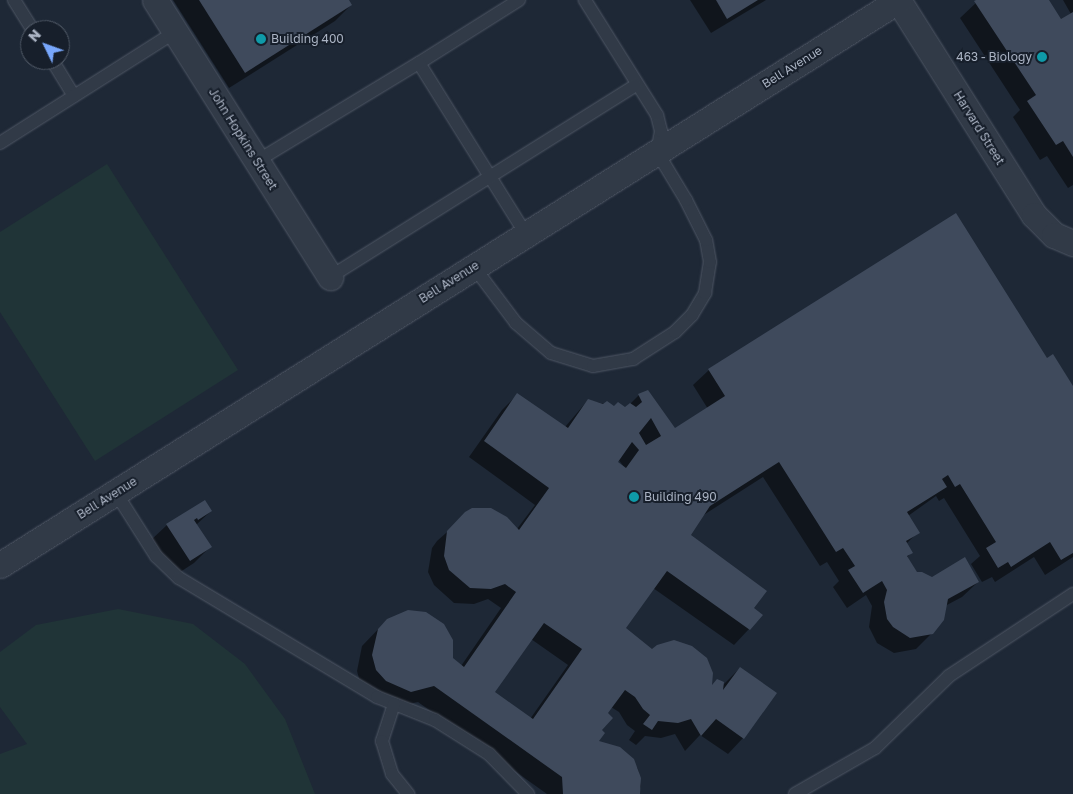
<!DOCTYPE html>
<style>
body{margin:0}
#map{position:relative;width:1073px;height:794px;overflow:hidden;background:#1e2836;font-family:"Golos Text",sans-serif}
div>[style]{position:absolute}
.green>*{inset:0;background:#203437}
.shadow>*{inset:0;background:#0007}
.building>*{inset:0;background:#3f4a5c}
.roads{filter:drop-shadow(0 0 1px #4f5765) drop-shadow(0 0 1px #4f5765)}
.service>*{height:12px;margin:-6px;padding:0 6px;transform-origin:6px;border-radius:6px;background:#313a47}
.minor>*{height:25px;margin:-12.5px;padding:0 12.5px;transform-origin:12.5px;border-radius:12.5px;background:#313a47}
.dots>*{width:14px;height:14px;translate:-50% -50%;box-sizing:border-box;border:2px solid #171f2b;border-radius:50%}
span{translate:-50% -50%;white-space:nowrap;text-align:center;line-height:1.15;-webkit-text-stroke:4px #171f2b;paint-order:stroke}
.poi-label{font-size:12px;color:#abb4c4}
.left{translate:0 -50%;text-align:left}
.right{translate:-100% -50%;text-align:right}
.street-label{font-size:12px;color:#abb4c4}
.north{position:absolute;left:20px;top:20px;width:50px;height:50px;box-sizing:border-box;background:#171f2b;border:1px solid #525b68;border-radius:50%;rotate:312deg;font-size:14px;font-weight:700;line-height:20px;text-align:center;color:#abb4c4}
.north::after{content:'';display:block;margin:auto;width:18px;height:22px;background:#78a7fc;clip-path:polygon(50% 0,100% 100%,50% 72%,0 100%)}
</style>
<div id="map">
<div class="green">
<i style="clip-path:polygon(107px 164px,238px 370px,95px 461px,0 312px,0 232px)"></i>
<i style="clip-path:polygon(118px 609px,193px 624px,245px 664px,285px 719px,315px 794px,0 794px,0 754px,27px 744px,0 707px,0 652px,36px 625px)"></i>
</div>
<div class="shadow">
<i style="clip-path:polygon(173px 0,348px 0,351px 5px,335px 21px,229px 88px)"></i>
<i style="clip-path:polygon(690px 0,766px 0,711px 33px)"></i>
<i style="clip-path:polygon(979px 0,1047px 0,1060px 21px,1071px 14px,1063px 0,1073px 0,1073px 185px,1068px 188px,1047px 156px,1040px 160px,1013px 117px,1020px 110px,960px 18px)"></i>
<i style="clip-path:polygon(evenodd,1046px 360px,1073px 389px,1073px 557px,1045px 575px,1034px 557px,995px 582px,992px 577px,982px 582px,971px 564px,980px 556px,944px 498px,939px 501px,936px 496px,908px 516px,918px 532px,906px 544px,911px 553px,906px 558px,916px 574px,932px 578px,978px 582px,962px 597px,945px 606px,932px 633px,916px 649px,894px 653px,877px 643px,869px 627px,872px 606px,866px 595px,847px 608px,833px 587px,839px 581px,827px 562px,820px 566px,763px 477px,702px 516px,689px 536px,753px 608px,749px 629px,734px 645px,653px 588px,624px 629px,652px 651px,711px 687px,722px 686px,740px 668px,743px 738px,728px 754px,700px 735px,685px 751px,675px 734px,661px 738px,645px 736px,636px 745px,629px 740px,635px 731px,627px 725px,619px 712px,611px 707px,606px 714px,597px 742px,628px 754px,638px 769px,641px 786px,638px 794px,547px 794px,418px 702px,395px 707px,361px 686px,357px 671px,362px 646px,387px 620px,461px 666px,501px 608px,488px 599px,474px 604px,454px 603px,434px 585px,428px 572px,432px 548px,437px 541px,473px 509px,517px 529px,535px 505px,469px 457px,502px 410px,517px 395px,565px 427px,588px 400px,625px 409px,639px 395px,648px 392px,675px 429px,708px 409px,693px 385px,709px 370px,1046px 360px,618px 459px,624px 467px,616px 462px,618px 459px,1046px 360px,531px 639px,568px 665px,530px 719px,493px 693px,531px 639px)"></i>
<i style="clip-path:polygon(211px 511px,196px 525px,210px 547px,194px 563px,174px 576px,151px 540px,167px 525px)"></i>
</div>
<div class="building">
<i style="clip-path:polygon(199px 0,349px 0,352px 5px,245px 73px)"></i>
<i style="clip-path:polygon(716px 0,758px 0,727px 19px)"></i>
<i style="clip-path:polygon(976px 0,1049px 0,1061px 19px,1073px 12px,1073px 157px,1063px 141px,1056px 145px,1027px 101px,1036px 95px,974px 1px)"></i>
<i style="clip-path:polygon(evenodd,956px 213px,1047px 358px,1053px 354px,1073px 386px,1073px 553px,1061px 560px,1050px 542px,1011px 567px,1008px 562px,998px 568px,986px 548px,996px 542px,960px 484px,955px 487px,948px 475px,942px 479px,947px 487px,907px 512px,920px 533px,906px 541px,913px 553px,907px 556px,917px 572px,922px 572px,932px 577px,965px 557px,979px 582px,948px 599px,944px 620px,933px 634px,910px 638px,893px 627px,887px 619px,884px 602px,887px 590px,882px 581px,863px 593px,848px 570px,855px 566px,843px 548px,836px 552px,779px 462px,710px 506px,691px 535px,767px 591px,754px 608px,763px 615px,750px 630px,667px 571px,626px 628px,652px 649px,657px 645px,674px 640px,692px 646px,707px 658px,713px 673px,712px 685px,717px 679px,724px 682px,723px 690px,740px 667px,777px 693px,744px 739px,716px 719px,701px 736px,691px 719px,678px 723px,658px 721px,652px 730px,643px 724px,650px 715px,643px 709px,635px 697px,625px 690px,608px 713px,613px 718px,602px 730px,605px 733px,599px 741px,620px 747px,634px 759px,641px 778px,640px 794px,563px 794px,562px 777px,434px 686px,411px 692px,386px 681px,376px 670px,372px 655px,378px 629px,387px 619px,408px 610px,426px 612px,444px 624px,453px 640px,453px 658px,464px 667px,516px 592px,505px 584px,491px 589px,470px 588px,449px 570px,444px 556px,447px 531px,465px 512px,472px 508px,491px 508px,507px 517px,519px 530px,549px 488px,484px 441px,517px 393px,568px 428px,588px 399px,603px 404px,607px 401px,614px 406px,618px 402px,625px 407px,630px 403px,636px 407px,642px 402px,638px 394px,648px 390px,675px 428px,725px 396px,708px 369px,956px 213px,651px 418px,661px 436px,646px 445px,639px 433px,651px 418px,956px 213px,632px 442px,639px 450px,626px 468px,618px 462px,632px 442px,956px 213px,544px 623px,582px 649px,533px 719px,495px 692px,544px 623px)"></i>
<i style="clip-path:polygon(205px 500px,212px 511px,198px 520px,197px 518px,194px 520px,212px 547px,190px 561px,166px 524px)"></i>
</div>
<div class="roads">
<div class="service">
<i style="left:14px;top:0;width:36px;rotate:58deg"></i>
<i style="left:519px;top:0;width:118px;rotate:147.8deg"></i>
<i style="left:419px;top:63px;width:202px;rotate:58deg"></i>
<i style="left:52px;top:60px;width:42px;rotate:58.6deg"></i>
<i style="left:0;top:143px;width:207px;rotate:-32.4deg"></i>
<i style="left:257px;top:161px;width:189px;rotate:-31.2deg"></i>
<i style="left:474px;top:267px;width:70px;rotate:53.1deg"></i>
<i style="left:516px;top:323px;width:46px;rotate:40.6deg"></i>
<i style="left:551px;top:353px;width:44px;rotate:17.2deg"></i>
<i style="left:593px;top:366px;width:41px;rotate:-9.9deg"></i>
<i style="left:633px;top:359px;width:50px;rotate:-32.7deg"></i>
<i style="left:675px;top:332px;width:24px;rotate:-45deg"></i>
<i style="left:692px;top:315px;width:26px;rotate:-59deg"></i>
<i style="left:705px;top:293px;width:31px;rotate:-81deg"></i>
<i style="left:710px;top:262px;width:22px;rotate:-100deg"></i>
<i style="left:706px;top:240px;width:45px;rotate:-116.6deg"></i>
<i style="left:686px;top:200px;width:56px;rotate:-121.1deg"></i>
<i style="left:657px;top:152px;width:21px;rotate:-79deg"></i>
<i style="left:661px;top:131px;width:16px;rotate:-104deg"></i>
<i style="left:657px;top:115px;width:136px;rotate:-122.1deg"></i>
<i style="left:330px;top:277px;width:361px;rotate:-32.1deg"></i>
<i style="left:116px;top:493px;width:75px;rotate:57.6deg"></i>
<i style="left:156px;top:556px;width:32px;rotate:44deg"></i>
<i style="left:179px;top:578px;width:231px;rotate:31deg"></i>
<i style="left:377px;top:697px;width:62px;rotate:21.6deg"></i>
<i style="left:435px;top:720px;width:64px;rotate:32.2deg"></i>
<i style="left:489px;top:754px;width:56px;rotate:45.7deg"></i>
<i style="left:394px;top:704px;width:39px;rotate:108deg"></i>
<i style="left:382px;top:741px;width:34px;rotate:73deg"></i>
<i style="left:392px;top:774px;width:26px;rotate:51deg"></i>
<i style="left:795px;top:794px;width:92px;rotate:-29.9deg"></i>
<i style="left:875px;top:748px;width:103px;rotate:-44.2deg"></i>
<i style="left:949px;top:676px;width:149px;rotate:-33.5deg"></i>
</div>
<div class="minor">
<i style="left:155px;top:0;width:328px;rotate:57.7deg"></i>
<i style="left:898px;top:0;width:254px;rotate:57.7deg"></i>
<i style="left:1034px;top:215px;width:28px;rotate:45deg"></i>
<i style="left:1054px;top:235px;width:21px;rotate:23deg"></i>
<i style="left:0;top:565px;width:1062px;rotate:-32.15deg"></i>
</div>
</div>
<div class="dots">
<i style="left:261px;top:39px;background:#0f9aa8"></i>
<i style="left:1042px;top:57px;background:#0f9aa8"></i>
<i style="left:634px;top:497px;background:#0f9aa8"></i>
</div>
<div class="poi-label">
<span class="left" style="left:271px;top:39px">Building 400</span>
<span class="right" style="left:1032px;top:57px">463 - Biology</span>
<span class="left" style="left:644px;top:497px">Building 490</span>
</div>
<div class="street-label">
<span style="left:792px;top:67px;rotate:-32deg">Bell Avenue</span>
<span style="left:979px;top:128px;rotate:58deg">Harvard Street</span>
<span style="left:243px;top:139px;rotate:58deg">John Hopkins Street</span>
<span style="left:449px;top:282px;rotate:-32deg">Bell Avenue</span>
<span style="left:107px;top:498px;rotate:-32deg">Bell Avenue</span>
</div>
<div class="north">N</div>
</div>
